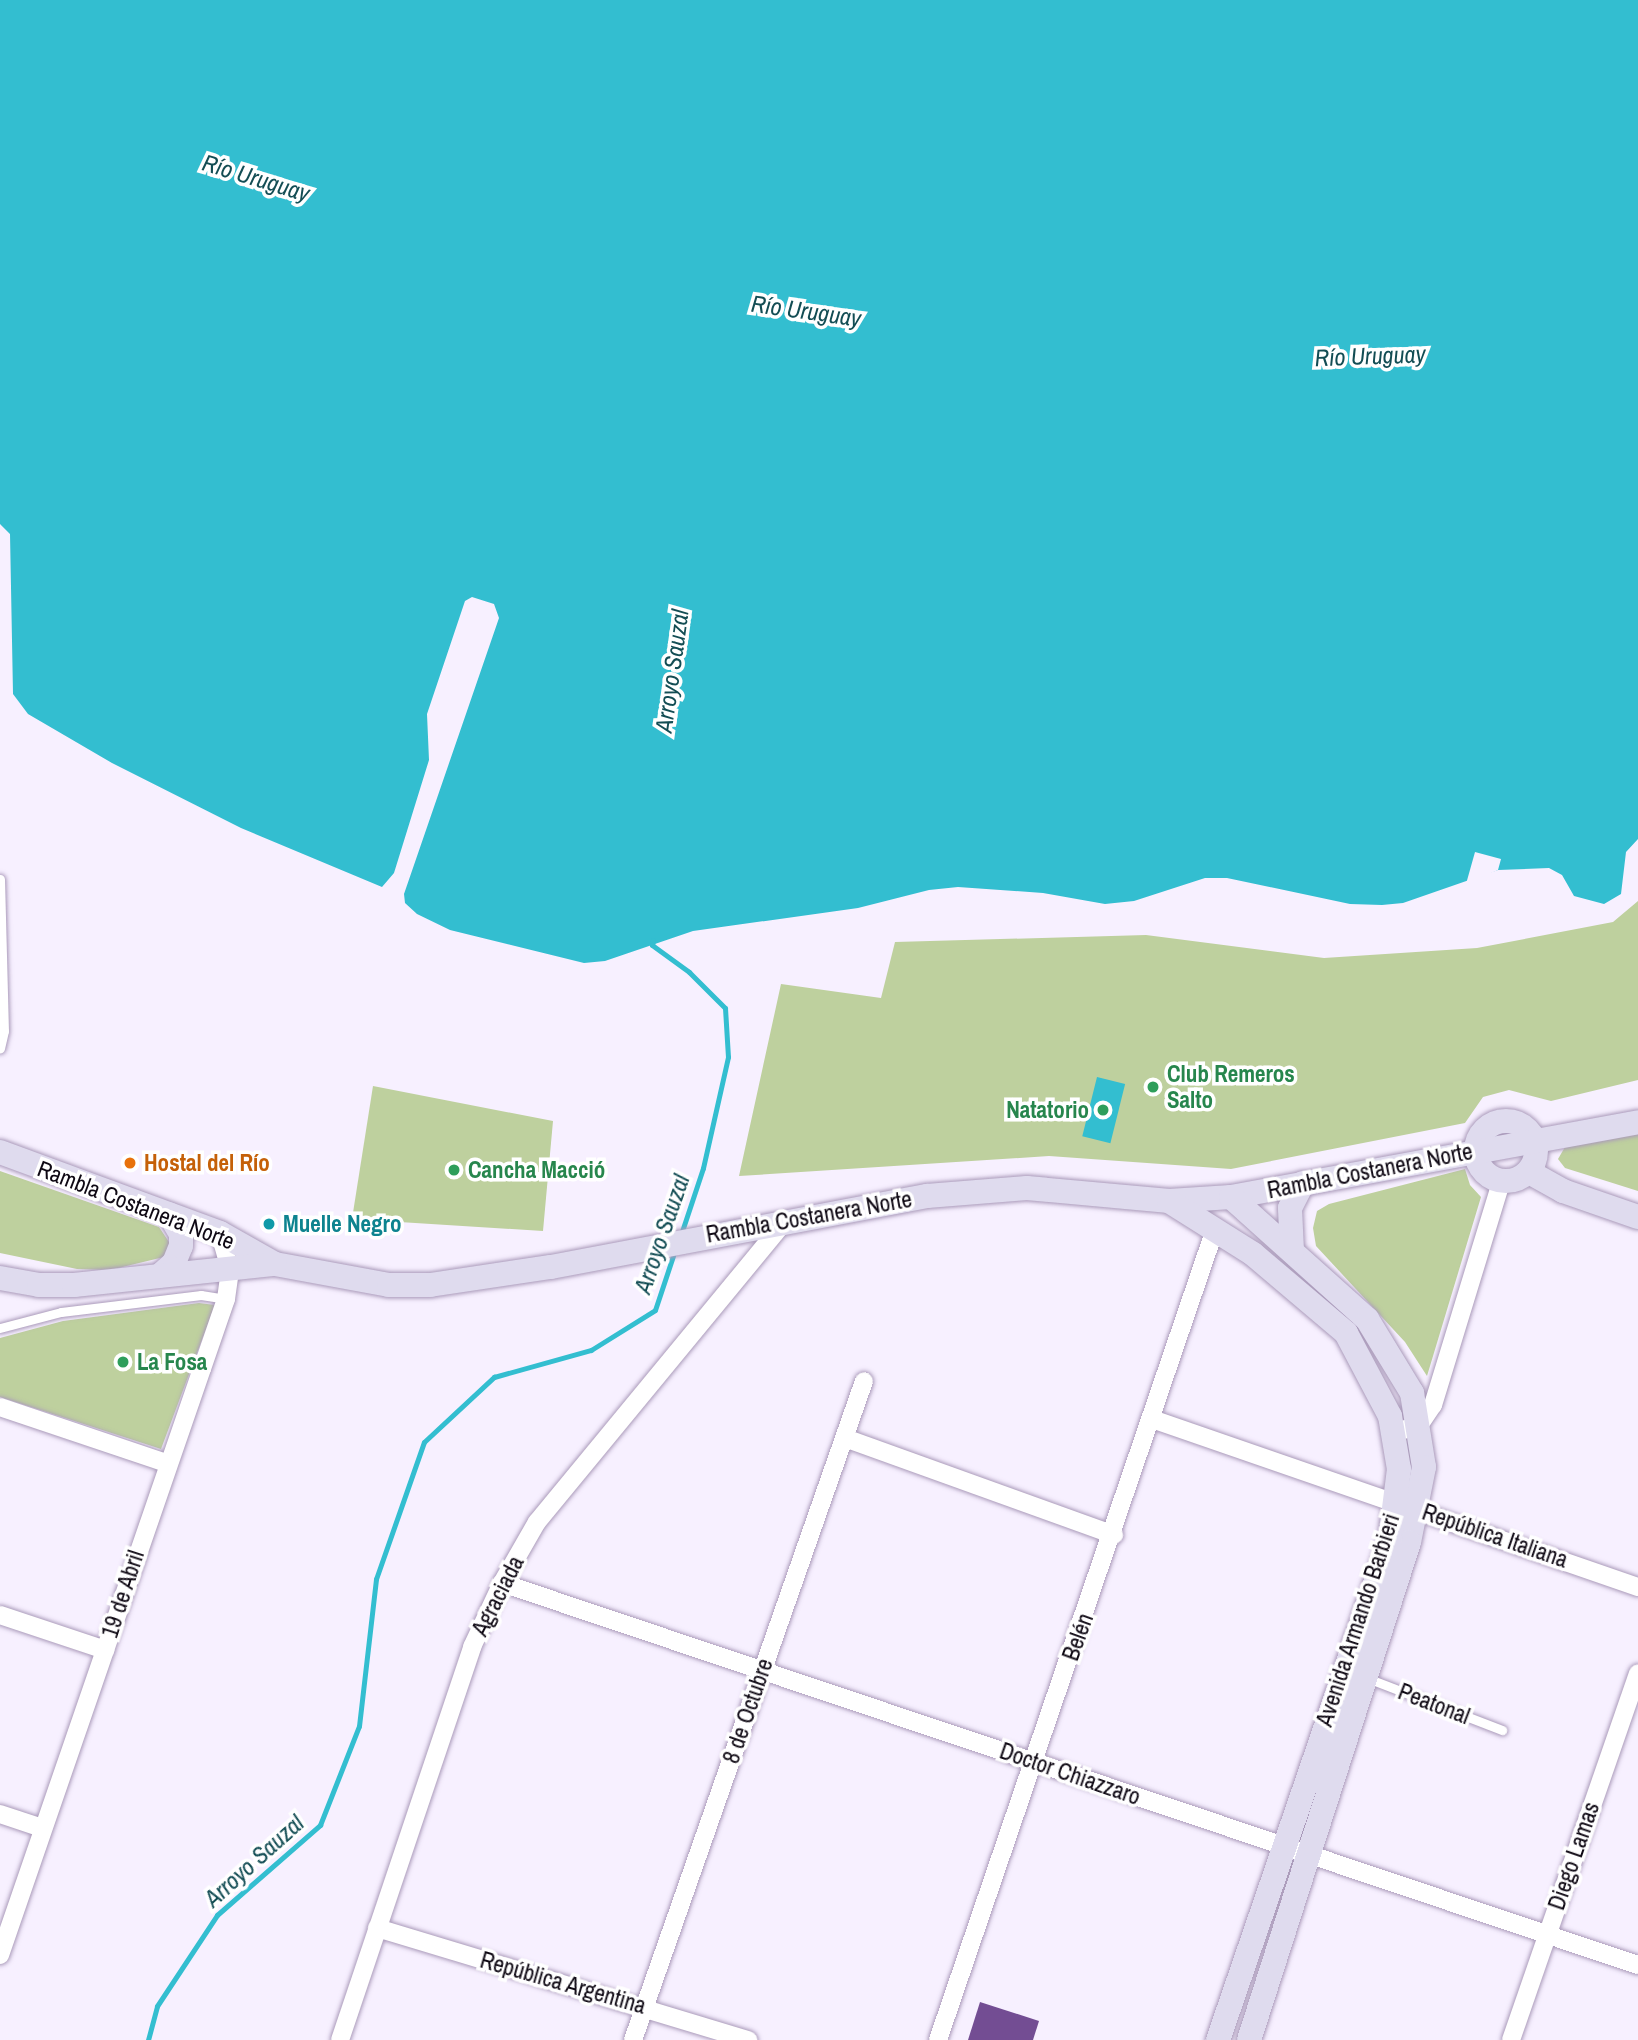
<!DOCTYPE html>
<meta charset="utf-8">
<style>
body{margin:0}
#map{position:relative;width:1638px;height:2040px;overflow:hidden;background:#f7f0ff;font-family:"Archivo Narrow",sans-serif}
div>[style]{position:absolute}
.green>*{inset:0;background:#bed09e}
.water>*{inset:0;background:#33bed0;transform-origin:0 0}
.pier>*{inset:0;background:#f7f0ff}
.stream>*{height:5px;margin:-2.5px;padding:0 2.5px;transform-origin:2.5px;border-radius:2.5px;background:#33bed0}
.building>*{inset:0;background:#734d93}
.roads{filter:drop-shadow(0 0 2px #aa9aba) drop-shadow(0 0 2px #aa9aba)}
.lane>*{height:9px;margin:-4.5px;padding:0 4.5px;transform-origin:4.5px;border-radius:4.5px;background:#fff}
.street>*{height:18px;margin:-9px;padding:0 9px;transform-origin:9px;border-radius:9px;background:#fff}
.secondary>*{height:24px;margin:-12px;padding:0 12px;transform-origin:12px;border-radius:12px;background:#dfdbee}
.secondary>.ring{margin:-12px;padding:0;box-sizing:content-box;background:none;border:24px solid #dfdbee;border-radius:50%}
.dots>*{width:19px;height:19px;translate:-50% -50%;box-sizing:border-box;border:4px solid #fff;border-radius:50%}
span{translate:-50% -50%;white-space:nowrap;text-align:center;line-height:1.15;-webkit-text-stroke:7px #fff;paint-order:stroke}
.leisure-label{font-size:23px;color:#27864d;font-weight:700}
.left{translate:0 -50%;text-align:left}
.right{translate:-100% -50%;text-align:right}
.food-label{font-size:23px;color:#c56008;font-weight:700}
.street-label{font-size:23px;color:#0e0813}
.culture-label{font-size:23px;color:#0d838f;font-weight:700}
.water-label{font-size:24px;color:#134d54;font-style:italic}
</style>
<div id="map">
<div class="green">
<i style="clip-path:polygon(1638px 901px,1638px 1080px,1551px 1101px,1509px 1090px,1483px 1097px,1465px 1123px,1231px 1169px,1049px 1156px,739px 1176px,781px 984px,881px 998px,895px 942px,1146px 935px,1324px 958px,1477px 948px,1613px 922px)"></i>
<i style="clip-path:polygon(373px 1086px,553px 1121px,543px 1231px,352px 1219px)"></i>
<i style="clip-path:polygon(1638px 1133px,1638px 1191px,1565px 1168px,1558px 1159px,1565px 1147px)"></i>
<i style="clip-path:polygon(1465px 1169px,1470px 1185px,1481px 1197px,1427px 1376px,1405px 1342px,1316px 1246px,1313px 1228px,1317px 1211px,1329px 1204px)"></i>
<i style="clip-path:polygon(0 1171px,159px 1227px,171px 1245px,164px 1257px,110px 1270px,77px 1269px,0 1253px)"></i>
<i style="clip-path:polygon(199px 1303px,215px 1305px,161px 1449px,0 1397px,0 1338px,63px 1321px)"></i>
</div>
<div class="water">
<i style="clip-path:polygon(0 0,1638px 0,1638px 839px,1626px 852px,1621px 894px,1604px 904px,1574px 896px,1562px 875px,1549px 868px,1498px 870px,1403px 903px,1382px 905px,1350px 904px,1227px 878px,1205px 878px,1134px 901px,1105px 904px,1043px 893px,958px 887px,929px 890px,858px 908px,693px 931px,605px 961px,584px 963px,450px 930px,417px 914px,405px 903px,404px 894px,499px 618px,494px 604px,472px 597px,465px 601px,427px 714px,429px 760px,394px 873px,382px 887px,241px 828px,112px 763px,28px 714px,13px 694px,10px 534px,0 524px)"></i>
<i style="left:1097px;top:1077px;width:29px;height:61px;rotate:14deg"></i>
</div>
<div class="pier">
<i style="clip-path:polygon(1475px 852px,1501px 859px,1498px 870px,1466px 884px)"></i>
</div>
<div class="stream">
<i style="left:653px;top:940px;width:5px;rotate:101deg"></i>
<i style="left:652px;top:945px;width:46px;rotate:36.1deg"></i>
<i style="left:689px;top:972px;width:51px;rotate:45deg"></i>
<i style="left:725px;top:1008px;width:49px;rotate:86.5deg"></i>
<i style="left:728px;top:1057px;width:114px;rotate:102.7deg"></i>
<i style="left:703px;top:1168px;width:70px;rotate:108.4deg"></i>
<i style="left:148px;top:2040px;width:35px;rotate:-75deg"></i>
<i style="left:157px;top:2006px;width:109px;rotate:-56.6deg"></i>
<i style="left:217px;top:1915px;width:137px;rotate:-41.1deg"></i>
<i style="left:320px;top:1825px;width:106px;rotate:-68.5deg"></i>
<i style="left:359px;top:1726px;width:148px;rotate:-83.4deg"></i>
<i style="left:376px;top:1579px;width:145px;rotate:-70.7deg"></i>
<i style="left:424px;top:1442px;width:96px;rotate:-42.9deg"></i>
<i style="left:494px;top:1377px;width:101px;rotate:-15.6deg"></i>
<i style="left:591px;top:1350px;width:75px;rotate:-32deg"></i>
<i style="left:655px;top:1310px;width:60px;rotate:-71.6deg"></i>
</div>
<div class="building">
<i style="clip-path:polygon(980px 2002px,1039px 2021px,1033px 2040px,968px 2040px)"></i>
</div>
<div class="roads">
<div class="lane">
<i style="left:0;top:879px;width:152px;rotate:88.5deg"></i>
<i style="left:4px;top:1031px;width:18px;rotate:103deg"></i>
<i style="left:0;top:1328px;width:63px;rotate:-14.7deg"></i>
<i style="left:61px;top:1312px;width:141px;rotate:-6.9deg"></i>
<i style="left:201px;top:1295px;width:25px;rotate:9deg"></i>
<i style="left:1367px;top:1678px;width:145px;rotate:21.1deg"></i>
</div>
<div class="street">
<i style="left:0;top:1407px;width:175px;rotate:18.6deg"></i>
<i style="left:1152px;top:1419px;width:514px;rotate:19.07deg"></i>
<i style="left:1395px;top:1433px;width:27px;rotate:-20deg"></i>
<i style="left:1420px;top:1424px;width:23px;rotate:-56deg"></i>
<i style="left:1433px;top:1405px;width:233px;rotate:-73deg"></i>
<i style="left:845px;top:1438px;width:286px;rotate:19.8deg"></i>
<i style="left:502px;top:1583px;width:1199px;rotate:18.59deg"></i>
<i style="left:0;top:1615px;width:111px;rotate:18.4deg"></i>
<i style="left:0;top:1814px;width:44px;rotate:18.4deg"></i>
<i style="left:377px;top:1928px;width:388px;rotate:16.8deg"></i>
<i style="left:0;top:1955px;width:694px;rotate:-70.99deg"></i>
<i style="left:226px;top:1299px;width:30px;rotate:-82deg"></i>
<i style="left:230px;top:1269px;width:37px;rotate:-106deg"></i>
<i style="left:340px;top:2040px;width:415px;rotate:-71.4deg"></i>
<i style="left:472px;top:1647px;width:71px;rotate:-64.9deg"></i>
<i style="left:502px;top:1583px;width:70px;rotate:-60.2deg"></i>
<i style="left:537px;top:1522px;width:389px;rotate:-50.5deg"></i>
<i style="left:633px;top:2040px;width:698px;rotate:-70.68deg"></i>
<i style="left:938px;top:2040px;width:854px;rotate:-71.14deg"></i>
<i style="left:1511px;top:2040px;width:388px;rotate:-70.9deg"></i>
</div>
<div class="secondary">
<i class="ring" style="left:1476px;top:1121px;width:36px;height:36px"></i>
<i style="left:0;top:1152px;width:234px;rotate:20.2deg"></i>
<i style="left:220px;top:1233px;width:63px;rotate:29.4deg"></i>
<i style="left:275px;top:1264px;width:116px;rotate:10.4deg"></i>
<i style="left:389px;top:1285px;width:41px"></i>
<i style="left:430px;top:1285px;width:122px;rotate:-8.5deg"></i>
<i style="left:551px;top:1267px;width:383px;rotate:-10.7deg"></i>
<i style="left:927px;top:1196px;width:100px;rotate:-4.6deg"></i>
<i style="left:1027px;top:1188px;width:143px;rotate:5.2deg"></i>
<i style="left:1169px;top:1201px;width:62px;rotate:-3.7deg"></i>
<i style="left:1231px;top:1197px;width:414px;rotate:-10.4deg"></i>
<i style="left:1529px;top:1172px;width:39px;rotate:29deg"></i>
<i style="left:1563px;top:1191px;width:79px;rotate:19.1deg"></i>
<i style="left:1231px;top:1197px;width:183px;rotate:41.9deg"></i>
<i style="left:1367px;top:1319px;width:87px;rotate:58.7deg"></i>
<i style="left:1412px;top:1393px;width:75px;rotate:80.8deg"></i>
<i style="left:1424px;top:1467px;width:76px;rotate:101.3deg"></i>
<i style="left:1409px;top:1542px;width:523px;rotate:107.81deg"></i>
<i style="left:1169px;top:1201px;width:99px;rotate:32.2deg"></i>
<i style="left:1253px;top:1254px;width:122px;rotate:40.3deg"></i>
<i style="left:1346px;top:1333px;width:94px;rotate:62.1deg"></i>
<i style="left:1390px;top:1416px;width:54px;rotate:80.4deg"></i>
<i style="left:1399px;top:1469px;width:72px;rotate:97.2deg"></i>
<i style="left:1390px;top:1540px;width:529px;rotate:108.98deg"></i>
<i style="left:1292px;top:1251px;width:43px;rotate:-92.7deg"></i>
<i style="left:1290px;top:1208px;width:28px;rotate:-63deg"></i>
<i style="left:159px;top:1276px;width:20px;rotate:-41deg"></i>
<i style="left:174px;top:1263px;width:18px;rotate:-68deg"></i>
<i style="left:181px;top:1246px;width:12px;rotate:-90deg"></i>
<i style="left:181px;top:1234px;width:23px;rotate:-121deg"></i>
<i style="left:0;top:1278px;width:40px;rotate:10deg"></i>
<i style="left:39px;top:1285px;width:35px"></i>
<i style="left:74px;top:1285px;width:202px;rotate:-6deg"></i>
</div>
</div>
<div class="dots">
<i style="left:1153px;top:1087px;background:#2e9e5b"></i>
<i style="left:1103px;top:1110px;background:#2e9e5b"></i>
<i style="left:130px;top:1163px;background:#e8710a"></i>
<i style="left:454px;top:1170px;background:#2e9e5b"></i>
<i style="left:269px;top:1224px;background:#0f9aa8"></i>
<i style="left:123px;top:1362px;background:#2e9e5b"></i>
</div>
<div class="leisure-label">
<span class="left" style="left:1167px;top:1087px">Club Remeros<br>Salto</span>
<span class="right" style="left:1089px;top:1110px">Natatorio</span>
<span class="left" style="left:468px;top:1170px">Cancha Macció</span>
<span class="left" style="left:137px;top:1362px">La Fosa</span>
</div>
<div class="food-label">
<span class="left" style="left:144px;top:1163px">Hostal del Río</span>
</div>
<div class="street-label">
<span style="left:1370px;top:1171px;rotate:-11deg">Rambla Costanera Norte</span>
<span style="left:136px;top:1205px;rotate:21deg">Rambla Costanera Norte</span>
<span style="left:809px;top:1217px;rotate:-10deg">Rambla Costanera Norte</span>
<span style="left:1495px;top:1536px;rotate:19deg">República Italiana</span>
<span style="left:123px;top:1594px;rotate:-72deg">19 de Abril</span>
<span style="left:498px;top:1596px;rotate:-63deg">Agraciada</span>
<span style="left:1358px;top:1620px;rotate:-72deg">Avenida Armando Barbieri</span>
<span style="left:1078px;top:1637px;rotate:-70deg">Belén</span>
<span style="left:1434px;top:1704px;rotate:21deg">Peatonal</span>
<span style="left:748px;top:1711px;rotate:-71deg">8 de Octubre</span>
<span style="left:1070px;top:1774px;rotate:19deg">Doctor Chiazzaro</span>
<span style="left:1574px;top:1856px;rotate:-71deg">Diego Lamas</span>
<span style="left:563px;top:1983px;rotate:16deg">República Argentina</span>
</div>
<div class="culture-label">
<span class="left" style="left:283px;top:1224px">Muelle Negro</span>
</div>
<div class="water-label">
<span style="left:256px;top:178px;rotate:17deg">Río Uruguay</span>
<span style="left:806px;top:311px;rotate:8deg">Río Uruguay</span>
<span style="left:1370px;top:356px;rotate:-2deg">Río Uruguay</span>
<span style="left:672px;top:671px;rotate:-82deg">Arroyo Sauzal</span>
<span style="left:662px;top:1234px;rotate:-71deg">Arroyo Sauzal</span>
<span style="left:254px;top:1861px;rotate:-42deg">Arroyo Sauzal</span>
</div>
</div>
